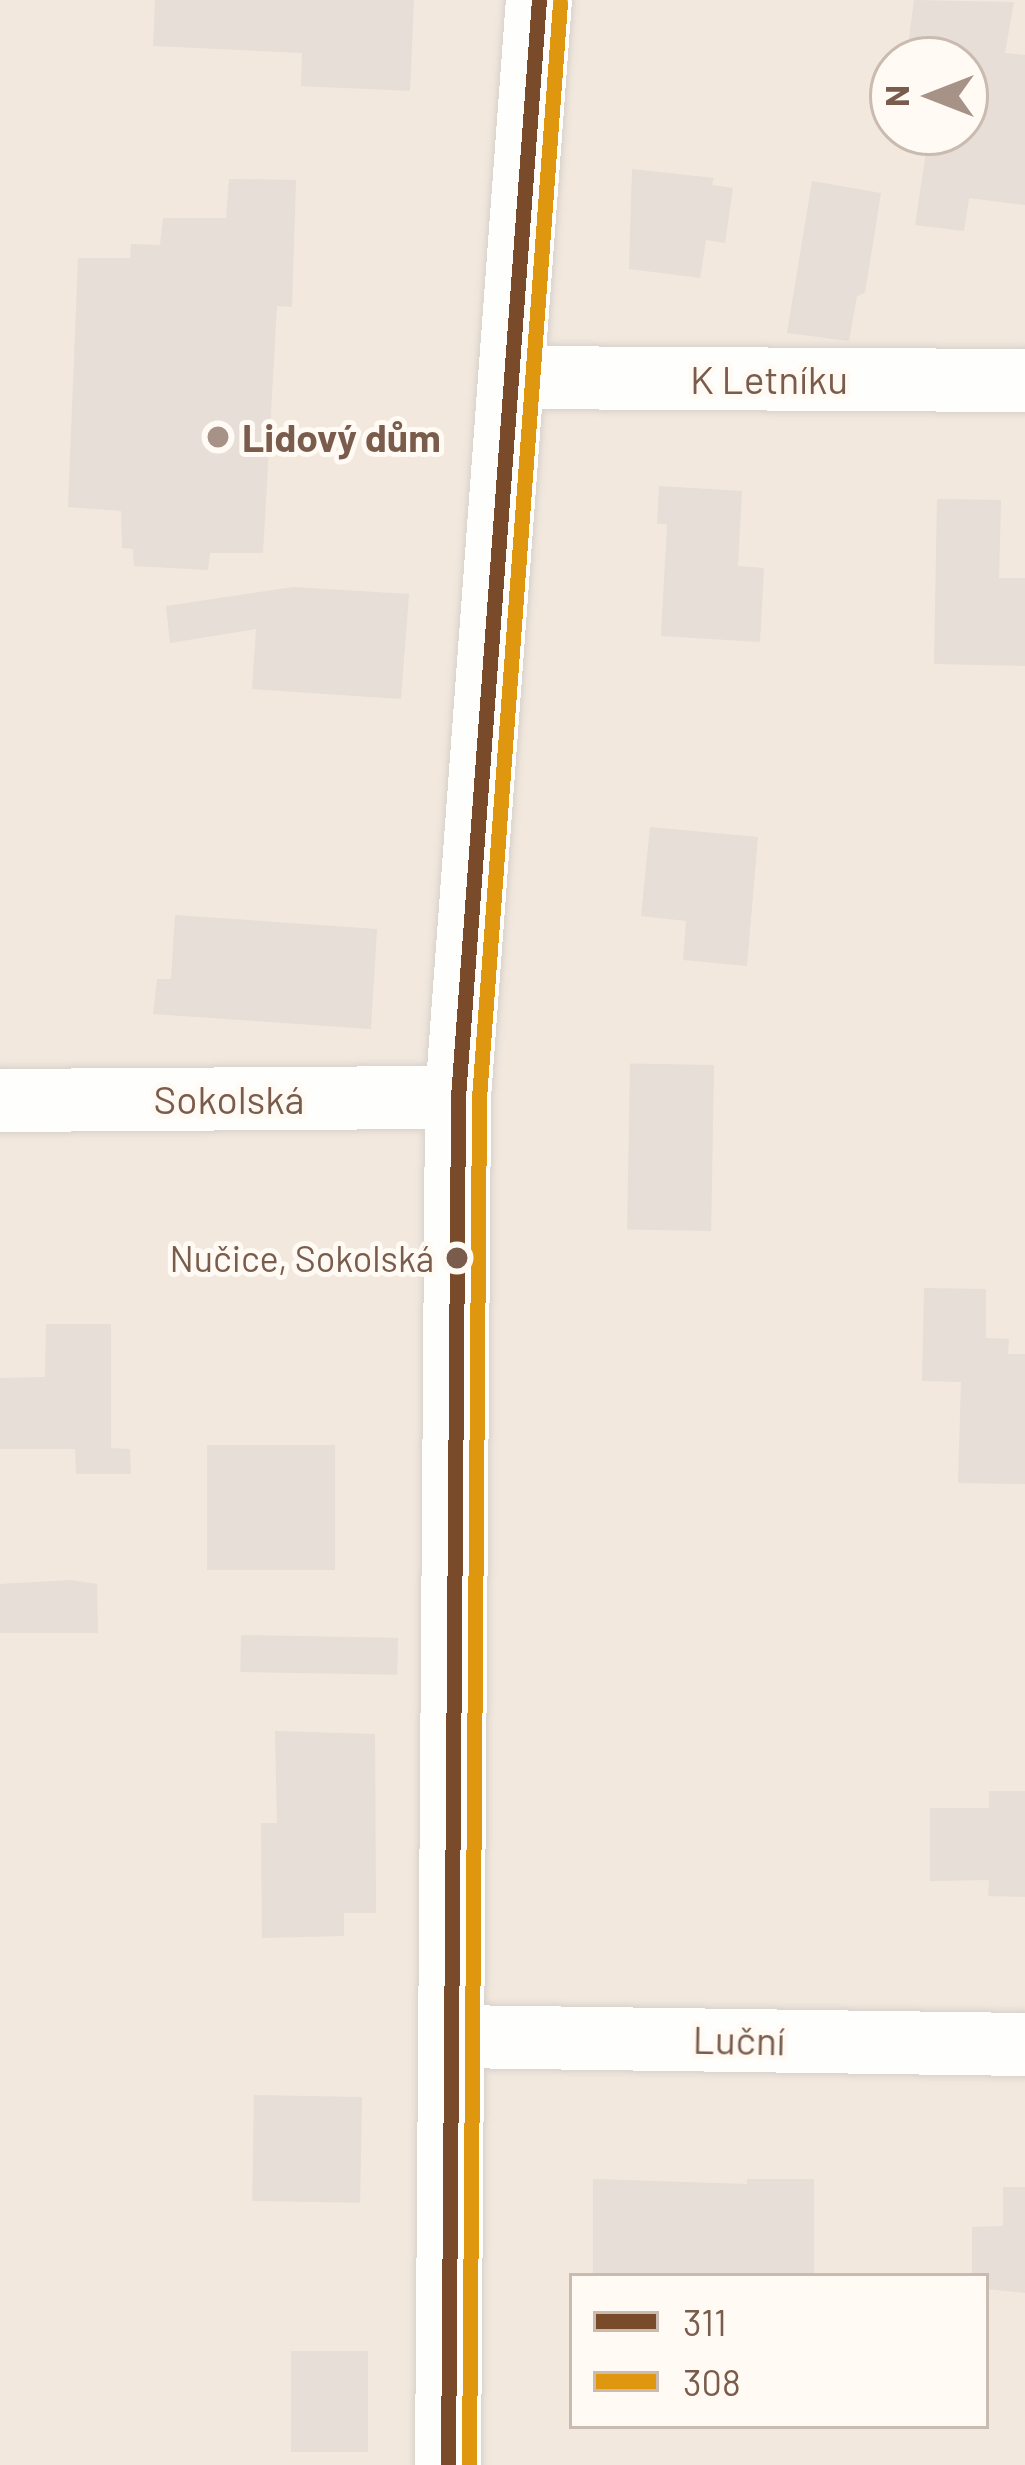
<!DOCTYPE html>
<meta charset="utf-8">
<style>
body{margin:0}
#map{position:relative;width:1025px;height:2465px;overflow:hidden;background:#f9f5f0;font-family:Barlow,sans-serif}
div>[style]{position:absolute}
.residential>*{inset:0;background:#f2e8de}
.building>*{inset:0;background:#e6ded7;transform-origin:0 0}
.roads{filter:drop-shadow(0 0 3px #d7d1cb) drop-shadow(0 0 3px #d7d1cb)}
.street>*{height:63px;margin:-31.5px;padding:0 31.5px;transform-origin:31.5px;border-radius:31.5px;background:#fefefd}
.secondary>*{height:66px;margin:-33px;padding:0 33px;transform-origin:33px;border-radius:33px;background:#fefefd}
.bus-1>*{height:15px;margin:-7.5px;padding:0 7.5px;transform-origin:7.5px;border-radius:7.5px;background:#7a4b2a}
.bus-2>*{height:15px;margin:-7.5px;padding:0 7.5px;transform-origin:7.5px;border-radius:7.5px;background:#de970f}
.dots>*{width:33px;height:33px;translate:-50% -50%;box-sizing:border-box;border:6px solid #fffaf3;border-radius:50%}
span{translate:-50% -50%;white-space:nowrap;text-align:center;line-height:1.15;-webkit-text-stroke:10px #fffaf3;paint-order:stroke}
.bus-label{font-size:36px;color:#7a5c4d}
.right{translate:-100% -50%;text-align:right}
.street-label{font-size:39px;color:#7a5c4d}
.poi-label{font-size:39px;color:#7a5c4d;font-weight:700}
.left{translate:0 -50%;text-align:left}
.legend{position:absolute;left:569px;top:2273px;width:420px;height:156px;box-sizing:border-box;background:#fffaf3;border:3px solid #cabbb1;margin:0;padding:15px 21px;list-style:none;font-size:36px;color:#7a5c4d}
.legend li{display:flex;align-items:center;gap:24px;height:60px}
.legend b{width:60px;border:3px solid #cabbb1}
.north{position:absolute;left:869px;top:36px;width:120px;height:120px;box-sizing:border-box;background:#fffaf3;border:3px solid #cabbb1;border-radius:50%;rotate:270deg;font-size:33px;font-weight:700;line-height:48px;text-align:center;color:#7a5c4d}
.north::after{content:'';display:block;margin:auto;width:42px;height:54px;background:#a69286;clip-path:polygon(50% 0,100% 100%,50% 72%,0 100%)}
</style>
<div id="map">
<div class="residential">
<i style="clip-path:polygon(evenodd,0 0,1025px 0,1025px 2465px,0 2465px,0 0,893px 60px,965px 60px,965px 132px,893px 132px,893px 60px,0 0,572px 2276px,986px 2276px,986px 2426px,572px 2426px,572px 2276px)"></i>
</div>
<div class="building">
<i style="clip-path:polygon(155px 0,414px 0,410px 91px,301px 86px,302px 53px,153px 46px)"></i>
<i style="clip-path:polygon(914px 0,1014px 2px,1005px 53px,1025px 55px,1025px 205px,969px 198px,964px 231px,915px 225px,929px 132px,965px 132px,965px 60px,939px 60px,941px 50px,908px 46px)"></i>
<i style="clip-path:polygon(632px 169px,714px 178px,712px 185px,733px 188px,725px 243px,706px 240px,700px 278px,629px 269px)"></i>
<i style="clip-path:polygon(229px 179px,296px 180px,292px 307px,277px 306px,263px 553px,210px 553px,208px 570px,134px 566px,133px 549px,122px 548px,121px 511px,68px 507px,78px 258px,130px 258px,131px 244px,160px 245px,163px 218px,226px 218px)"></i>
<i style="clip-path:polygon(812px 181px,881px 193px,865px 293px,857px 296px,849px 341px,787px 333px)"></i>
<i style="clip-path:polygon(659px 486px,742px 491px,738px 566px,764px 568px,760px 642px,661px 636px,667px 524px,657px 524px)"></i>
<i style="clip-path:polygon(937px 499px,1001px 500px,999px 578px,1025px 578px,1025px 666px,934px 664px)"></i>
<i style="clip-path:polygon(293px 587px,409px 594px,401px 699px,252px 689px,256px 629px,170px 643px,166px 606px)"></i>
<i style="clip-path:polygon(650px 827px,758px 837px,747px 966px,683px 960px,686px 921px,641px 916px)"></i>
<i style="clip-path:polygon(175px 915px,377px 929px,371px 1029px,153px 1014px,157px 979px,171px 979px)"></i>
<i style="left:714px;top:1065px;width:166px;height:84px;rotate:91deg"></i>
<i style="clip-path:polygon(924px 1288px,986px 1289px,986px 1338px,1009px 1339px,1008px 1354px,1025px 1354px,1025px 1484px,958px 1483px,961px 1382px,922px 1381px)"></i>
<i style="clip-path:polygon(46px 1324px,111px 1324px,111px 1448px,130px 1449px,131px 1474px,76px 1474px,75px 1449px,0 1449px,0 1378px,45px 1377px)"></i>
<i style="left:207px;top:1445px;width:128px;height:125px"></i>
<i style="clip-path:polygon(71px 1580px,97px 1584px,98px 1633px,0 1633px,0 1584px)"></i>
<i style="left:241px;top:1635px;width:157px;height:37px;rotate:1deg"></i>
<i style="clip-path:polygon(275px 1731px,375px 1734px,376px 1913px,344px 1913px,344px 1936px,262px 1938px,261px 1823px,277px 1823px)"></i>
<i style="clip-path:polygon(989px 1791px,1025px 1791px,1025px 1897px,988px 1896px,989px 1880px,930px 1881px,930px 1808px,989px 1808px)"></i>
<i style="left:254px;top:2095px;width:108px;height:106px;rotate:1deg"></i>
<i style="clip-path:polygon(593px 2179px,747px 2184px,747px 2179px,814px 2179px,814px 2276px,593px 2276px)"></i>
<i style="clip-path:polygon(1003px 2187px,1025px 2187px,1025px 2293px,986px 2289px,986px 2276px,972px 2276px,972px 2227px,1003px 2226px)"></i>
<i style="left:291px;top:2351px;width:77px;height:101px"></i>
</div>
<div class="roads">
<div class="street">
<i style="left:514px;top:377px;width:511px;rotate:0.34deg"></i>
<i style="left:0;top:1100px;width:458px;rotate:-0.4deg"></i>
<i style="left:453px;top:2036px;width:572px;rotate:0.8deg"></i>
</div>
<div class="secondary">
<i style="left:448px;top:2465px;width:1368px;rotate:-89.58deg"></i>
<i style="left:458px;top:1097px;width:1100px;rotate:-85.78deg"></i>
</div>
</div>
<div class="bus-1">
<i style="left:448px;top:2465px;width:1368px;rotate:-89.58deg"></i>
<i style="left:458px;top:1097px;width:1100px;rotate:-85.78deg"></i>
</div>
<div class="bus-2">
<i style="left:469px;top:2465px;width:1367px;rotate:-89.58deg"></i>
<i style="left:479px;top:1098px;width:1099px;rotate:-85.77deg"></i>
</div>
<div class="dots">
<i style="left:218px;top:437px;background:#a69286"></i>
<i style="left:457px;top:1258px;background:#7a5c4d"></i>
</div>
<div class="bus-label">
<span class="right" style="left:434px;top:1258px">Nučice, Sokolská</span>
</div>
<div class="street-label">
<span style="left:769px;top:379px">K Letníku</span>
<span style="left:229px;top:1099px">Sokolská</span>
<span style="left:739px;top:2040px;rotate:1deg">Luční</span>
</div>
<div class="poi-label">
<span class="left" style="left:242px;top:437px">Lidový dům</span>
</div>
<ul class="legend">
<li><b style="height:15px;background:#7a4b2a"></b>311</li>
<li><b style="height:15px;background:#de970f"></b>308</li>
</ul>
<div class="north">N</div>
</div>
